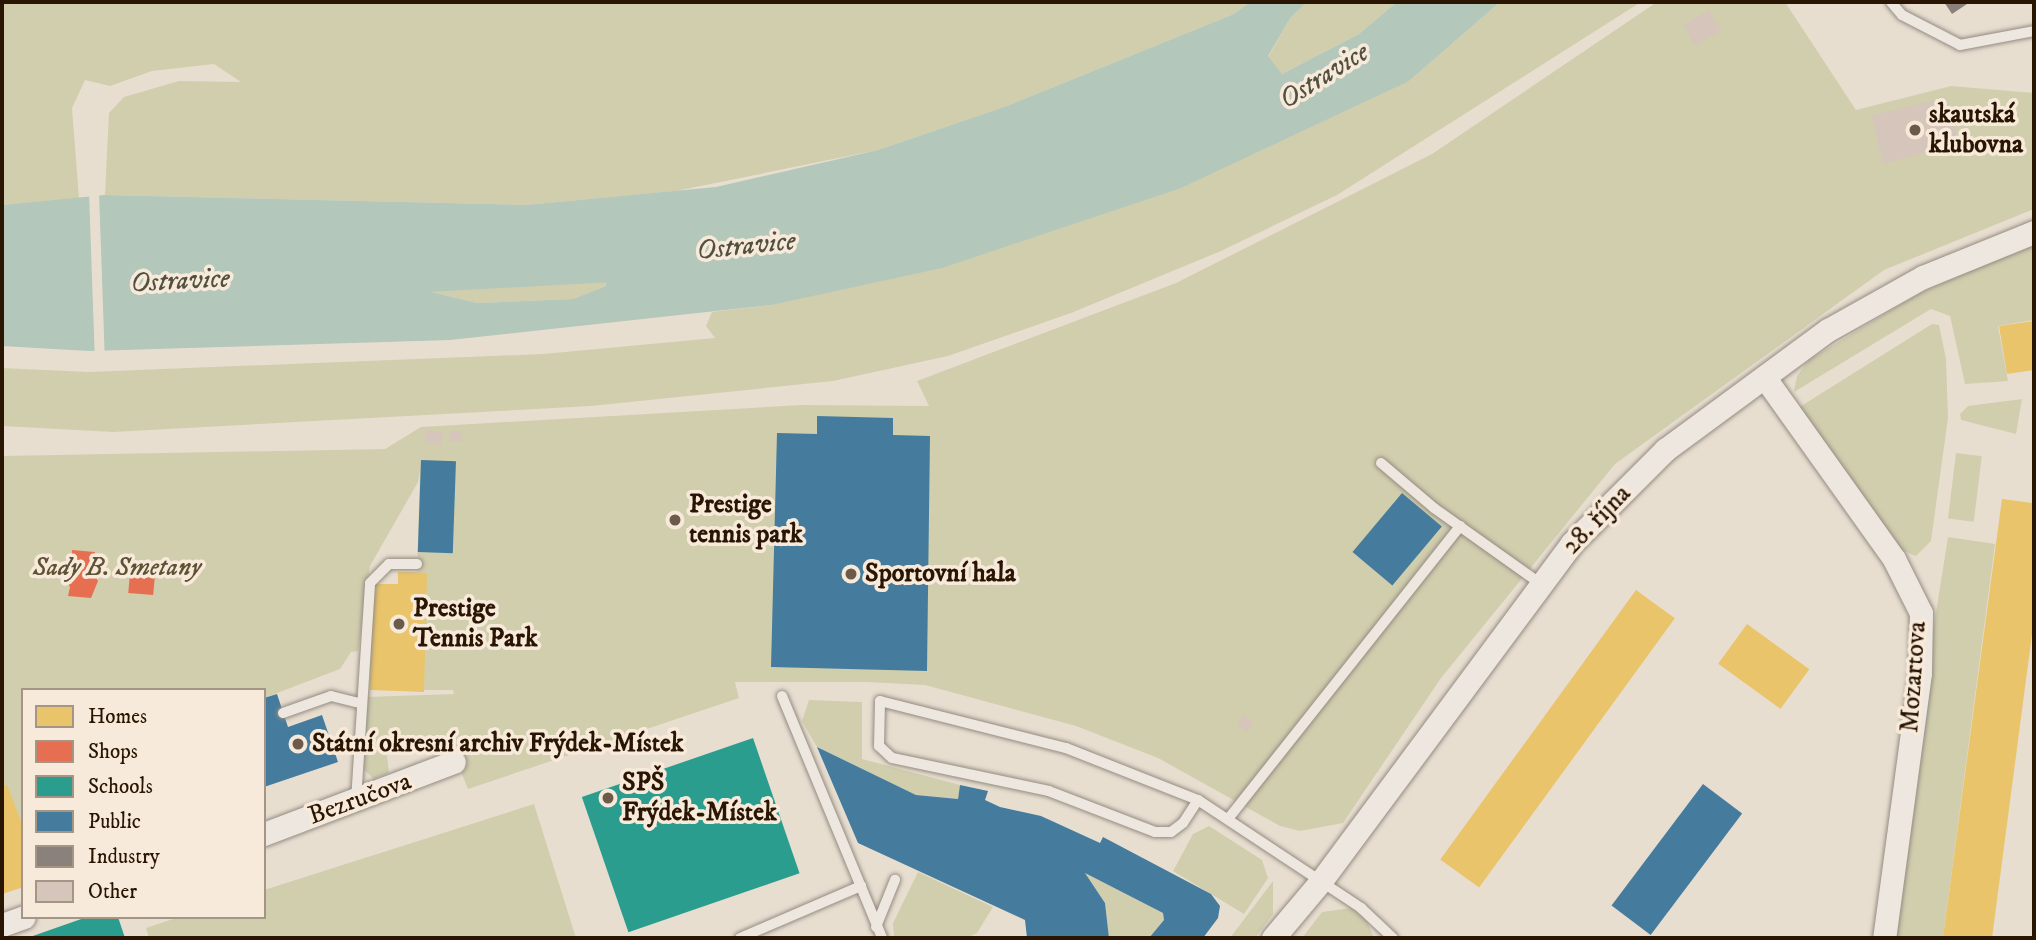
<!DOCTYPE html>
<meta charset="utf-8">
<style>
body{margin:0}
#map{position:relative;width:2036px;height:940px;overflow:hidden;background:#e8ded0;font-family:"IM FELL DW Pica",serif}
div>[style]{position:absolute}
.green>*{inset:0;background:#d1ceae;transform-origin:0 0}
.water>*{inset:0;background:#b3c7ba}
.pier>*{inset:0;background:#e8ded0;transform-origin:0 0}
.homes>*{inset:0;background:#e9c46a;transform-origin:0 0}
.shops>*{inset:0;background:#e76f51;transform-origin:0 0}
.schools>*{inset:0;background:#2a9d8f;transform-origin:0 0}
.public>*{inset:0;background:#457b9d;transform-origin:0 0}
.industry>*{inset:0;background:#8a817c}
.river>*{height:49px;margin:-24.5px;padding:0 24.5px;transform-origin:24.5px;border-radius:24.5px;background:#b3c7ba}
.building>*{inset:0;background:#d6c5ba;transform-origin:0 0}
.roads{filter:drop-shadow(0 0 2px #948c81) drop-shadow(0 0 2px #948c81)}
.service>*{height:10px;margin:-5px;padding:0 5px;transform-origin:5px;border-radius:5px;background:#ede7e0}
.minor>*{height:23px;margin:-11.5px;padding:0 11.5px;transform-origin:11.5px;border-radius:11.5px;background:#ede7e0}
.dots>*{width:19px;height:19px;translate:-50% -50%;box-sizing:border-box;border:4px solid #f7eada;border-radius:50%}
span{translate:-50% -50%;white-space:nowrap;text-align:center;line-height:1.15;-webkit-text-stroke:7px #f7eada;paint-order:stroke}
.poi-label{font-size:26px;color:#2a1502;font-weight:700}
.left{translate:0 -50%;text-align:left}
.street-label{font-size:26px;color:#2a1502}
.park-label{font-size:26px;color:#5e5134;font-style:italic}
.water-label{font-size:28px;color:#52503f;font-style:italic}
.frame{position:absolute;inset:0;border:4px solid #2a1502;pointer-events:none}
.legend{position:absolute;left:21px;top:688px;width:245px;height:231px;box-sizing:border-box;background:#f7eada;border:2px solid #a59584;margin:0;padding:9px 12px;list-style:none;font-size:21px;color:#2a1502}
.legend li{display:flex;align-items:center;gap:14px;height:35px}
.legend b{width:35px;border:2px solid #a59584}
</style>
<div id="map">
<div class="green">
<i style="clip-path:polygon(2px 2px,913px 4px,1250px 2px,1234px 14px,1007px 106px,878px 150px,676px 191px,526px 205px,105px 195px,109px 113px,124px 97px,179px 81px,241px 82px,214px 64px,152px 71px,110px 86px,85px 80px,72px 108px,79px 198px,2px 205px)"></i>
<i style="clip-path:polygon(1307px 2px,1397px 2px,1359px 34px,1282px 74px,1268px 57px,1291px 17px)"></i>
<i style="clip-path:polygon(1500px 2px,1641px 2px,1337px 195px,1221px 251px,1071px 313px,948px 356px,833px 381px,591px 406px,113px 432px,2px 426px,2px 368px,88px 372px,543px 354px,715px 338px,706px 326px,712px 312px,771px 305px,1409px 81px)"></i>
<i style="clip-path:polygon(1657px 2px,1785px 2px,1856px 110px,1951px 86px,2034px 93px,2034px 209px,1884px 270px,1615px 464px,1441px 678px,1343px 823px,1300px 831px,1280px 826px,1158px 758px,1076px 726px,925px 685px,866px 682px,735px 682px,739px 698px,468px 789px,446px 735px,387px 755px,389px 773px,374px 779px,364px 770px,366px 697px,454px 694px,453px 690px,370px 690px,372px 584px,398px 584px,398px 572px,417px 572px,420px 470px,418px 482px,370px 566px,358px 651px,351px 652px,340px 669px,264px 698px,264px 690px,215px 688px,23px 690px,23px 887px,2px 894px,2px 456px,385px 449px,421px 427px,801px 405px,929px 406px,917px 381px,1176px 283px,1432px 154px)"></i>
<i style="clip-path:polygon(2034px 242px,2034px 320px,1998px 326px,2008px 381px,1965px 384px,1950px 316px,1931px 309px,1794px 392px,1797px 376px,1809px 360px,1918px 294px)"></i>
<i style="clip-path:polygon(559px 252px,583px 257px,607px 270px,606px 286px,573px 299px,477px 303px,407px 286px,369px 293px,351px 288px,342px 277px,348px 267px,376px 265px,468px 282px)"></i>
<i style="clip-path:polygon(1932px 324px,1939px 325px,1946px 359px,1948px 418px,1931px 541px,1916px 556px,1899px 549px,1798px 408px)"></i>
<i style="clip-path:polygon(2022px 399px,2016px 434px,1961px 420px,1960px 414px,1968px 406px)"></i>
<i style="left:1956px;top:453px;width:26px;height:66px;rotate:7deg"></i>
<i style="clip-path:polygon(1948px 537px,1995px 544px,1943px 938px,1894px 938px,1927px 669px)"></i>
<i style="clip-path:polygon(809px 700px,862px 702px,862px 759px,960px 785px,958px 799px,916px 795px,817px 747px,802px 721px)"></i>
<i style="clip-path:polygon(534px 804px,576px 938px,149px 938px,146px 928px,179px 917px,264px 917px,264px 890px)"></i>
<i style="clip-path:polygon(1209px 826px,1262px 860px,1268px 878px,1244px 914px,1173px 871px,1193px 834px)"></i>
<i style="clip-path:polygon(918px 872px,993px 907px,977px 933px,967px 938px,894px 938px,893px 923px)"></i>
<i style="clip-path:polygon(1085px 873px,1163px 913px,1164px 920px,1149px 938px,1109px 938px,1105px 903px)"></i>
<i style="clip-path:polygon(1273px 881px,1273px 914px,1255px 938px,1230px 938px)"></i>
<i style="clip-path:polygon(1351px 908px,1367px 921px,1374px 938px,1302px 938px,1322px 912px)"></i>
</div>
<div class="water">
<i style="clip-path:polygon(evenodd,1250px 2px,1307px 2px,1291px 17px,1268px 56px,1282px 74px,1359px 34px,1397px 2px,1500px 2px,1409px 81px,1181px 188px,942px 268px,771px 305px,450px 340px,89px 351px,2px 346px,2px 205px,105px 195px,526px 205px,716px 187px,878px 150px,1007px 106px,1234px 14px,1250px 2px,559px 252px,583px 257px,607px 270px,606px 286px,573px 299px,477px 303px,407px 286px,369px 293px,351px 288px,342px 277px,349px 267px,376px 265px,468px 282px,559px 252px)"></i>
</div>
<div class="pier">
<i style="left:99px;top:192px;width:162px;height:10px;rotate:88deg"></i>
</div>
<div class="homes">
<i style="clip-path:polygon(2034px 321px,2034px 370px,2007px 374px,1999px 326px)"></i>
<i style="clip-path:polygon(2034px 498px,2034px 619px,1992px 938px,1943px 938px,2002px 499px,2032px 503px)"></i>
<i style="clip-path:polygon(398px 572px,427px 573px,424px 692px,370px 690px,372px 584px,398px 584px)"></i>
<i style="left:1636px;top:590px;width:48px;height:333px;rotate:36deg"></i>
<i style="left:1747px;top:624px;width:77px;height:49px;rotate:36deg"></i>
<i style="clip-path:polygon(7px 785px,23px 827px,23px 887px,2px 894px,2px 787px)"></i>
</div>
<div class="shops">
<i style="clip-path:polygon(72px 550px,95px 552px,93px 572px,98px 581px,91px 598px,68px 596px,70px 587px,64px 577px,71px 569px)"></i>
<i style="left:130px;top:573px;width:25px;height:20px;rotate:5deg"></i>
</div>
<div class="schools">
<i style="left:753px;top:738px;width:143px;height:181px;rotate:71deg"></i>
<i style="clip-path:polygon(87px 917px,118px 917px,125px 938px,27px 938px)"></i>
</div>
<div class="public">
<i style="clip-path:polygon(817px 416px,893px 418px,893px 435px,930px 436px,927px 671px,771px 667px,777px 433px,817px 434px)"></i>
<i style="left:421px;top:460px;width:35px;height:92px;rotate:2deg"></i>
<i style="left:1402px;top:493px;width:52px;height:77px;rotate:40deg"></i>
<i style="clip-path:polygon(277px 694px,288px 727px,322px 715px,338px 762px,264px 787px,264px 698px)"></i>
<i style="clip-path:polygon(817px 747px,916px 795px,958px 799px,960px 785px,988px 791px,985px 800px,1000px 807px,1041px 816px,1100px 843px,1103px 837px,1211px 894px,1220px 906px,1218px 918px,1203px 938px,1149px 938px,1164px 920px,1163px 913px,1085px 873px,1105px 903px,1109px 938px,1027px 938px,1025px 920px,858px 843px)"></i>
<i style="left:1703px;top:784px;width:49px;height:152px;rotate:37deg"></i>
</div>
<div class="industry">
<i style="clip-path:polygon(1944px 2px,1970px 2px,1952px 14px)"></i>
</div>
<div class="river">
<i style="left:279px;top:275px;width:375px;rotate:-3.1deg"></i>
</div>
<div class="building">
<i style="left:1709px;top:10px;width:24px;height:30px;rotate:60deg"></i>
<i style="left:1947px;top:97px;width:49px;height:78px;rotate:76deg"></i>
<i style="left:426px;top:430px;width:17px;height:13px;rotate:7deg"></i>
<i style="left:450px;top:431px;width:12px;height:11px"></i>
<i style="left:1243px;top:715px;width:13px;height:12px;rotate:32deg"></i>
</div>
<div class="roads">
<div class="service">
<i style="left:1891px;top:2px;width:17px;rotate:50deg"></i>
<i style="left:1902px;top:15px;width:65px;rotate:27.3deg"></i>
<i style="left:1960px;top:45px;width:75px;rotate:-10.7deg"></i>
<i style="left:1381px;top:463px;width:70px;rotate:40.3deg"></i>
<i style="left:1434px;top:508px;width:131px;rotate:35.4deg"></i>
<i style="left:782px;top:696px;width:262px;rotate:67.5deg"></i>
<i style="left:283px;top:713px;width:51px;rotate:-19.5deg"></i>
<i style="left:331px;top:696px;width:30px;rotate:14deg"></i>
<i style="left:1198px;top:800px;width:27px;rotate:123deg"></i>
<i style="left:1183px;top:823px;width:15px;rotate:143deg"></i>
<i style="left:1171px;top:832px;width:16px;rotate:180deg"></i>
<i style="left:1155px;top:832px;width:114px;rotate:-158.9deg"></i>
<i style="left:1049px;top:791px;width:160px;rotate:-168.1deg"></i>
<i style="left:892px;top:758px;width:18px;rotate:-137deg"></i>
<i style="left:879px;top:746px;width:45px;rotate:-88.7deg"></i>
<i style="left:880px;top:701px;width:192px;rotate:14.2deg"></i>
<i style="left:1066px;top:748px;width:142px;rotate:21.5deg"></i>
<i style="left:1198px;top:800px;width:196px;rotate:33.5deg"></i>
<i style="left:1361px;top:908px;width:44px;rotate:43.2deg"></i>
<i style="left:356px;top:801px;width:218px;rotate:-86.3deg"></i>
<i style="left:370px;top:583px;width:27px;rotate:-45deg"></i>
<i style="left:389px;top:564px;width:28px"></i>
<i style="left:1228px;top:819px;width:374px;rotate:-51.6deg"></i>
<i style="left:876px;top:927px;width:51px;rotate:-68deg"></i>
<i style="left:740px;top:938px;width:132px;rotate:-23.3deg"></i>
</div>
<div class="minor">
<i style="left:1765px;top:378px;width:222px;rotate:54.5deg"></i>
<i style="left:1894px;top:559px;width:60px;rotate:63.4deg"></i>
<i style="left:1921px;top:613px;width:60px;rotate:91deg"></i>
<i style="left:1920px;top:673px;width:267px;rotate:97.7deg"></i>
<i style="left:264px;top:834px;width:203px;rotate:-20.8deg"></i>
<i style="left:2px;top:925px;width:23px;rotate:-20deg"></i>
<i style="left:1273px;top:938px;width:75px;rotate:-49.9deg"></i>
<i style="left:1321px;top:881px;width:421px;rotate:-53.4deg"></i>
<i style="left:1572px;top:543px;width:132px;rotate:-45deg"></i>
<i style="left:1665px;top:450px;width:202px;rotate:-36.4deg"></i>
<i style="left:1828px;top:330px;width:109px;rotate:-29.2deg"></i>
<i style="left:1923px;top:277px;width:120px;rotate:-22.1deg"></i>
</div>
</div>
<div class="dots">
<i style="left:1915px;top:130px;background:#6c5b4a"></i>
<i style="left:675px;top:520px;background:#6c5b4a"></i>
<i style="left:851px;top:574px;background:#6c5b4a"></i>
<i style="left:399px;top:624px;background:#6c5b4a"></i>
<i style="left:298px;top:744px;background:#6c5b4a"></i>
<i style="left:608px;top:798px;background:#6c5b4a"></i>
</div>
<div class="poi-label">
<span class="left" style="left:1929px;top:130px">skautská<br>klubovna</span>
<span class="left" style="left:689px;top:520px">Prestige<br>tennis park</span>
<span class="left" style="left:865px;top:574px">Sportovní hala</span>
<span class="left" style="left:413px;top:624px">Prestige<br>Tennis Park</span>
<span class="left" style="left:312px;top:744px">Státní okresní archiv Frýdek-Místek</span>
<span class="left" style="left:622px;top:798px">SPŠ<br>Frýdek-Místek</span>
</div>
<div class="street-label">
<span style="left:1597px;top:520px;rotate:-46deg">28. října</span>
<span style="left:1914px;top:677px;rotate:-86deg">Mozartova</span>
<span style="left:360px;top:799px;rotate:-20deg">Bezručova</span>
</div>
<div class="park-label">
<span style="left:117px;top:568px">Sady B. Smetany</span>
</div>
<div class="water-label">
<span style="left:1324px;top:76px;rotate:-32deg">Ostravice</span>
<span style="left:746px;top:246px;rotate:-6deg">Ostravice</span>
<span style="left:180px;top:281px;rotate:-3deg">Ostravice</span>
</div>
<div class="frame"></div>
<ul class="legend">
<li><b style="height:19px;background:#e9c46a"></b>Homes</li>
<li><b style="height:19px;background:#e76f51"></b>Shops</li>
<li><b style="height:19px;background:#2a9d8f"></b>Schools</li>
<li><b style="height:19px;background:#457b9d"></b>Public</li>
<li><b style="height:19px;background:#8a817c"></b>Industry</li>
<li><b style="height:19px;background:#d6c5ba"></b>Other</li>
</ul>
</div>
